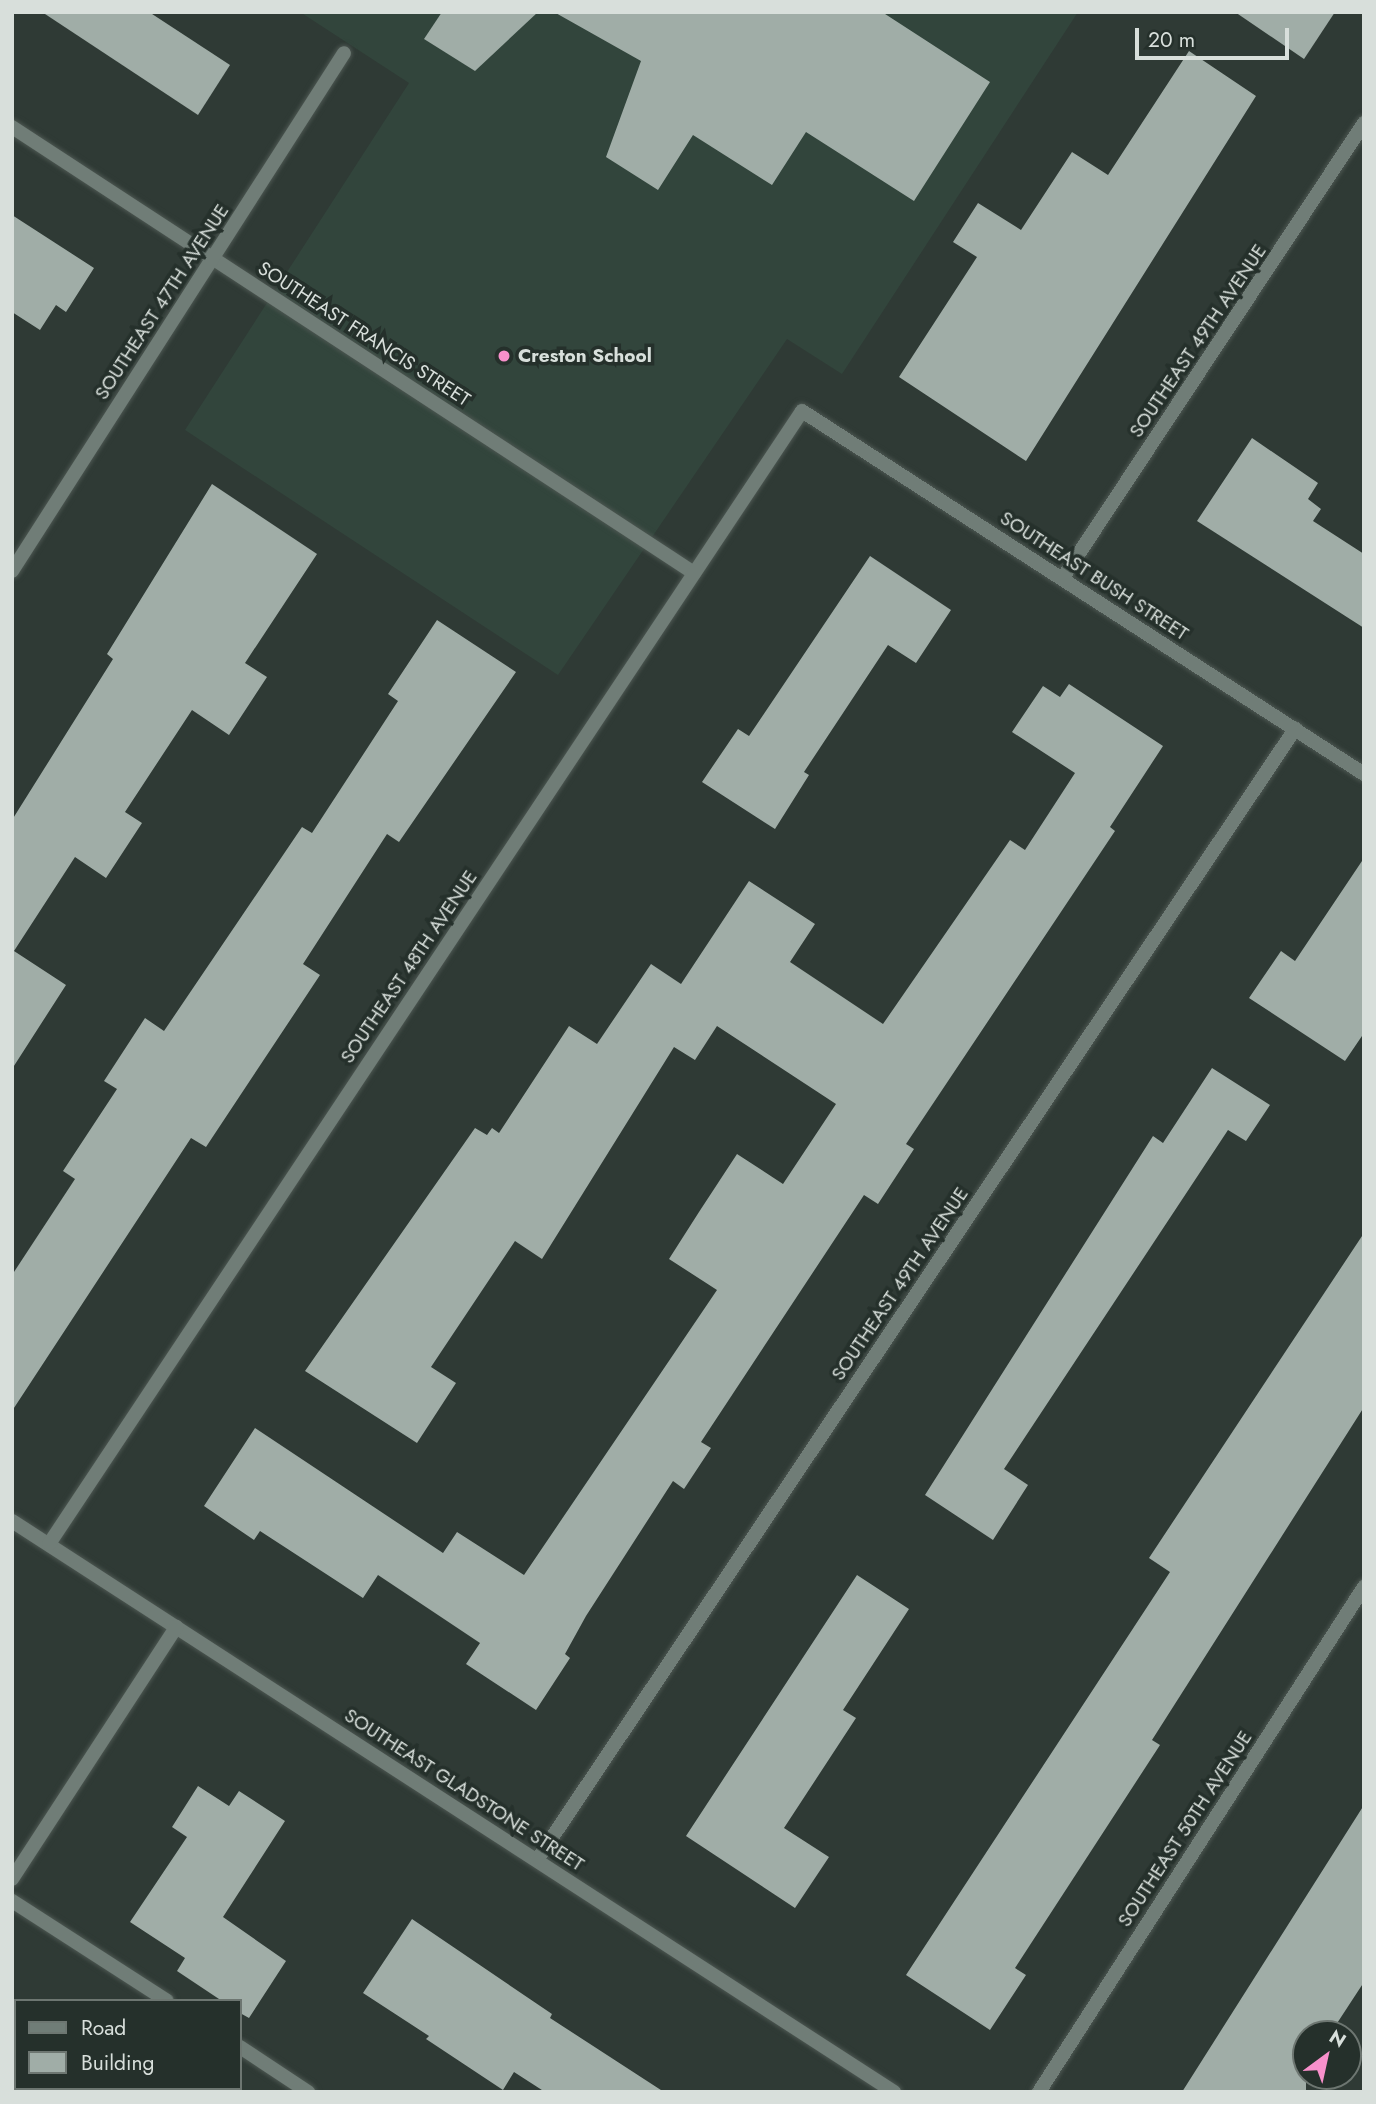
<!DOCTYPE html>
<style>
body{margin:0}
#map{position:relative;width:1376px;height:2104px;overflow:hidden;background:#2f3a35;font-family:Jost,sans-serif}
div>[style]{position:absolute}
.built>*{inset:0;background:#32453c}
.building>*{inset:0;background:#a0ada7}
.roads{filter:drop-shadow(0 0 2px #4c5651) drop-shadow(0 0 2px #4c5651)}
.lane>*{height:14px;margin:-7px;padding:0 7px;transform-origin:7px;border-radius:7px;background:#707d77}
.street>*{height:14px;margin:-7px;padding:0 7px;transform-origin:7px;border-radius:7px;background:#707d77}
.dots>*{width:19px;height:19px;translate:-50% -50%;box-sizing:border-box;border:4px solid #25302b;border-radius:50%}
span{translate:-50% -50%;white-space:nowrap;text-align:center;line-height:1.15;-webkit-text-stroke:7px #25302b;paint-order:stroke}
.street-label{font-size:19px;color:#d8dfdb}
.poi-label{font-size:19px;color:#d8dfdb;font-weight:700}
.left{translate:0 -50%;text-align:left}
.frame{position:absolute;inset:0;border:14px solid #d8dfdb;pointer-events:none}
.legend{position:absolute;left:14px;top:1999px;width:228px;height:91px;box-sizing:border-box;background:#25302b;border:2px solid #6d7671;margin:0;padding:9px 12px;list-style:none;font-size:21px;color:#d8dfdb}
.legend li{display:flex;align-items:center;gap:14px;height:35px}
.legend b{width:35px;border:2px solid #6d7671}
.north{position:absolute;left:1292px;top:2020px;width:70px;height:70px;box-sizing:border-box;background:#25302b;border:2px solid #6d7671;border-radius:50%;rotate:33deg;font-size:19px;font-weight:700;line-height:28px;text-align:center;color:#d8dfdb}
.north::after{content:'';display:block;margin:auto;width:24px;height:32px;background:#f890cb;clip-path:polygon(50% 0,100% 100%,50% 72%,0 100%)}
.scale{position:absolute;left:1135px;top:28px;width:154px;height:32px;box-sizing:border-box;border:4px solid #d8dfdb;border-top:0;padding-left:9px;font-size:21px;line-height:24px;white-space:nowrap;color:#d8dfdb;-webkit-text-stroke:5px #25302b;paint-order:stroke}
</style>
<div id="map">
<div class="built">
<i style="clip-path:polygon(300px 12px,1078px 12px,842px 374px,787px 339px,558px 675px,185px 430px,409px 83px)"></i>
</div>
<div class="building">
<i style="clip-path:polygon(42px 12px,149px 12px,230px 65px,198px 115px)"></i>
<i style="clip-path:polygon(442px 12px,538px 12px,475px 71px,424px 39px)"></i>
<i style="clip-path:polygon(554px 12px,882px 12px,990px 82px,914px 201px,806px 132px,772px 185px,693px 135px,658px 190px,606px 157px,641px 61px)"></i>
<i style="clip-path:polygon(1235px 12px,1335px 12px,1304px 59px)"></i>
<i style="clip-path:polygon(1189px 51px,1256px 96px,1026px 461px,899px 377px,977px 257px,953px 242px,978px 203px,1021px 230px,1072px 152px,1108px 175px)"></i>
<i style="clip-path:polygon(12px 215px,94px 268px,66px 312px,56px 305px,40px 330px,12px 312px)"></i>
<i style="clip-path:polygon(1252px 438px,1318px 483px,1308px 499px,1321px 509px,1313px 521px,1364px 554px,1364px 628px,1197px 521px)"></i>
<i style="clip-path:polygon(212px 484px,317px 554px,245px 663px,267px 677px,229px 735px,192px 710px,125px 812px,142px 823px,106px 878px,75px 857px,14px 951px,66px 985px,12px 1069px,12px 820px,113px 659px,107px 654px)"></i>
<i style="clip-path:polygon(870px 556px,951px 610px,916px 663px,888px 645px,804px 772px,809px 775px,775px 829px,702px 782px,738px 729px,749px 736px)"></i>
<i style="clip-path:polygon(437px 620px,516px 672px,399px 842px,387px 834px,303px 964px,320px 975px,206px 1147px,191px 1138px,12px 1411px,12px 1275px,75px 1179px,63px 1171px,117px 1089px,104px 1081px,145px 1018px,164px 1031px,302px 827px,312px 833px,398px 701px,388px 694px)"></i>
<i style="clip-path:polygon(1069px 684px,1163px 746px,1110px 827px,1115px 831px,906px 1144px,914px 1149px,878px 1204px,864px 1195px,701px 1442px,711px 1448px,684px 1489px,673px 1481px,586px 1616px,565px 1654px,570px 1658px,536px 1710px,466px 1664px,480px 1643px,378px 1575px,363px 1598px,260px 1531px,254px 1540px,204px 1506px,255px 1428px,443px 1553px,457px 1532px,524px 1575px,717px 1290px,669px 1259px,699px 1212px,737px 1154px,783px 1184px,836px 1104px,717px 1026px,695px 1060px,674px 1047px,542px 1259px,515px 1241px,431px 1367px,456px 1383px,417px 1443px,305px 1371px,475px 1128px,487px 1135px,492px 1128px,499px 1133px,569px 1026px,597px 1044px,651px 964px,681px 984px,749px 881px,815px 924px,790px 962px,883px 1024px,1010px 840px,1025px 850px,1075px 773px,1012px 732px,1043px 686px,1060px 697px)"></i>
<i style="clip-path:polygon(1364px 858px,1364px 1033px,1345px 1061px,1249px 998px,1281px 951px,1295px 961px)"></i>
<i style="clip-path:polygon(1212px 1068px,1270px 1105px,1246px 1141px,1228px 1130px,1004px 1469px,1028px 1485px,993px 1540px,925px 1495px,1153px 1136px,1163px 1143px)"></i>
<i style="clip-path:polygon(1364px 1233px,1364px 1407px,1152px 1740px,1160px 1745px,1015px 1968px,1026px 1975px,990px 2030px,906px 1975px,1170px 1572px,1149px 1558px)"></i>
<i style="clip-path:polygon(857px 1575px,909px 1609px,843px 1710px,856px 1718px,784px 1828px,829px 1857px,795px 1908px,686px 1836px)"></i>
<i style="clip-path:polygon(198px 1786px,229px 1806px,239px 1791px,285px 1821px,223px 1917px,286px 1961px,249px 2018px,240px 2013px,240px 2001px,222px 2001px,177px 1971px,185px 1958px,130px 1922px,187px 1837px,172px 1827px)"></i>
<i style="clip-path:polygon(1364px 1805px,1364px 1982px,1330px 2034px,1306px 2034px,1306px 2092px,1182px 2092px)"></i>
<i style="clip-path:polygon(412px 1919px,552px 2014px,550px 2018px,664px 2092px,545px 2092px,514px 2072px,503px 2090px,426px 2039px,429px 2036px,363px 1993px)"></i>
</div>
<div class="roads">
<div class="lane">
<i style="left:12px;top:1901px;width:184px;rotate:32.8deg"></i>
<i style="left:240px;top:2047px;width:82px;rotate:33.5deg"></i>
</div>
<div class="street">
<i style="left:12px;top:127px;width:815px;rotate:33.18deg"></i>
<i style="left:12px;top:571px;width:615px;rotate:-57.34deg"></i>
<i style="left:1062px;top:579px;width:547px;rotate:-56.48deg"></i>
<i style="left:12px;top:1521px;width:1051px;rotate:32.92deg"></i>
<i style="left:49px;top:1544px;width:1360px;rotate:-56.39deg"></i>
<i style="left:802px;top:411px;width:669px;rotate:32.86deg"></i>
<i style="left:537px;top:1860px;width:1362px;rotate:-56.17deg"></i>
<i style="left:12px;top:1879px;width:301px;rotate:-56.9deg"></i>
<i style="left:1039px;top:2092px;width:601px;rotate:-57.24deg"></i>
</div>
</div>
<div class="dots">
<i style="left:504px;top:356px;background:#f890cb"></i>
</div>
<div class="street-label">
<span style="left:162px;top:302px;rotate:-57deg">SOUTHEAST 47TH AVENUE</span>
<span style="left:364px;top:334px;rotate:33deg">SOUTHEAST FRANCIS STREET</span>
<span style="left:1198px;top:341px;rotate:-56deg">SOUTHEAST 49TH AVENUE</span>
<span style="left:1094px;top:576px;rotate:33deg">SOUTHEAST BUSH STREET</span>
<span style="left:409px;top:967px;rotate:-56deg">SOUTHEAST 48TH AVENUE</span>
<span style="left:900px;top:1284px;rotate:-56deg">SOUTHEAST 49TH AVENUE</span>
<span style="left:464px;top:1790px;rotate:33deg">SOUTHEAST GLADSTONE STREET</span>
<span style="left:1185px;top:1829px;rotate:-57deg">SOUTHEAST 50TH AVENUE</span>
</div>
<div class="poi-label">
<span class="left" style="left:518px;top:356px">Creston School</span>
</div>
<div class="frame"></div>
<ul class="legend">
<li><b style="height:9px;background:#707d77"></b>Road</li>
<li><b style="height:19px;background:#a0ada7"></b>Building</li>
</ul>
<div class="north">N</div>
<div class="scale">20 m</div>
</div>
